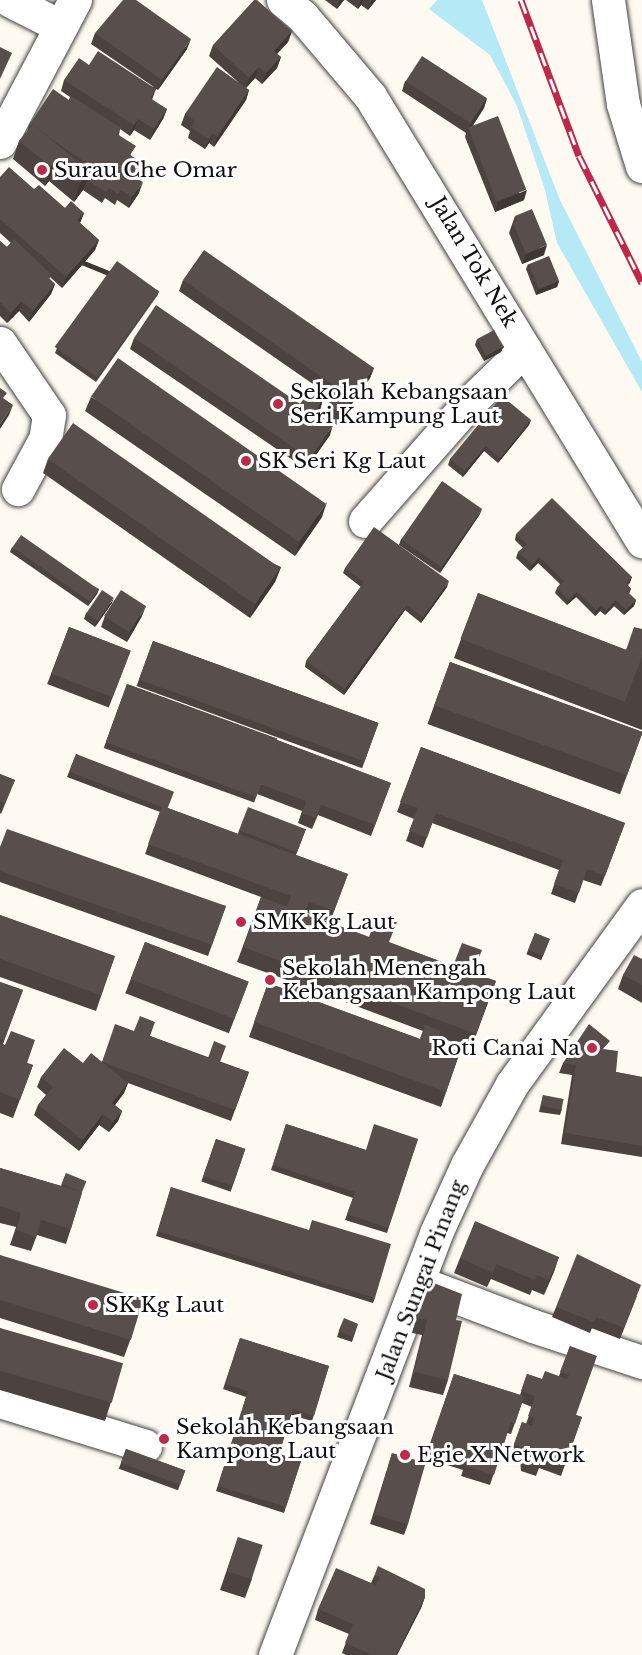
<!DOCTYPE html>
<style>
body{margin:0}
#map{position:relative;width:642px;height:1655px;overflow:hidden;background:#fffaf1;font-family:"Libre Baskerville",serif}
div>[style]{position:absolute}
.water>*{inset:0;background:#b6e9f6}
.roads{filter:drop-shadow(0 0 2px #424242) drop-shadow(0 0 2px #424242)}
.minor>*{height:33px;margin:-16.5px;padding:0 16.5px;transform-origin:16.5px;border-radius:16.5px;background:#fff}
.rail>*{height:7px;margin-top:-3.5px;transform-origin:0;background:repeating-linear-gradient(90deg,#fff 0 14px,#be284a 0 28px);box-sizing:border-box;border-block:2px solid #be284a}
.wall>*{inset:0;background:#4c4340;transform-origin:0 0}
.shaded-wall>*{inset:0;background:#3e3734;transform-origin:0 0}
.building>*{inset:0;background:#584e4b;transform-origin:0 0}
.dots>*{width:16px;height:16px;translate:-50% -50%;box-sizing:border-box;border:3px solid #fff;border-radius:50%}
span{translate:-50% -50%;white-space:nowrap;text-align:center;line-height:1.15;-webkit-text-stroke:6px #fff;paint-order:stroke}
.poi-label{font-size:21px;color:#0f0f0f}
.left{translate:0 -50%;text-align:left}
.right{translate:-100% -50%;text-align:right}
.street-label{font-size:21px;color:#0f0f0f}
</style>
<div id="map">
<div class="water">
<i style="clip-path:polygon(437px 0,482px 0,560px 200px,642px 362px,642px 392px,557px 243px,545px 190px,517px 106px,490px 55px,429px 9px)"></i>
</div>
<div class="roads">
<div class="minor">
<i style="left:9px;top:0;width:57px;rotate:27deg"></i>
<i style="left:283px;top:0;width:26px;rotate:40deg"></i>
<i style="left:303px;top:17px;width:104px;rotate:49.7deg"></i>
<i style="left:370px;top:96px;width:522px;rotate:58.57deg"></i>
<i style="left:608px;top:0;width:105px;rotate:81.8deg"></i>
<i style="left:623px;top:104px;width:65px;rotate:73deg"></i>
<i style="left:0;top:142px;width:161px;rotate:-62.2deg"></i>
<i style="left:0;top:343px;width:87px;rotate:55.8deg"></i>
<i style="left:49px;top:415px;width:24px;rotate:99deg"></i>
<i style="left:45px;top:439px;width:57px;rotate:118.4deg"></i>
<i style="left:365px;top:521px;width:156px;rotate:-48.6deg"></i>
<i style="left:468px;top:404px;width:79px;rotate:-44deg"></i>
<i style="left:420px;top:1283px;width:121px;rotate:20.8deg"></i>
<i style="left:533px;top:1326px;width:115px;rotate:18.3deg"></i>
<i style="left:0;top:1401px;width:152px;rotate:17.2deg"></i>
<i style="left:275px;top:1655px;width:452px;rotate:-69.1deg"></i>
<i style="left:436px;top:1233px;width:75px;rotate:-65.5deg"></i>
<i style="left:467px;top:1165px;width:93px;rotate:-60.9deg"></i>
<i style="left:512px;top:1084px;width:221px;rotate:-54deg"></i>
</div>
</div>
<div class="rail">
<i style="left:521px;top:0;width:166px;rotate:69.6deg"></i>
<i style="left:579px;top:156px;width:142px;rotate:63.6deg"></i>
</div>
<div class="wall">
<i style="clip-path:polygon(325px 0,344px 0,337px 9px)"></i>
<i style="clip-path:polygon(346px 0,376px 0,368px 10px,361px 5px,358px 9px)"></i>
<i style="clip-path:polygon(292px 31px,288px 42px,277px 54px,281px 57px,277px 68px,262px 84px,255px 78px,246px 88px,249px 90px,246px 100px,214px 147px,209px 143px,205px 149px,188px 138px,190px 131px,181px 125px,185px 114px,238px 82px,209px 56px,213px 45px)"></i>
<i style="clip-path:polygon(95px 33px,187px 49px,158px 90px,156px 89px,152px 100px,167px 109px,163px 119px,150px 140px,134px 130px,130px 136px,120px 129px,119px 135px,132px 157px,141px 162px,137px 173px,134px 177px,139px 193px,129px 208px,117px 200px,115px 205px,105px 198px,102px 203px,83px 190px,74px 202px,49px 181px,45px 186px,13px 159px,19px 141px,27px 132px,29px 125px,69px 100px,70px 97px,61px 91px,64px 80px,89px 65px,154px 87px,91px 44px)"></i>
<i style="clip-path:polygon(405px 81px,487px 98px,484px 108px,473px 125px,524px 200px,495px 212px,465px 137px,466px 133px,402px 91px)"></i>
<i style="clip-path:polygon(0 177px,34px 189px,65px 208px,84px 213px,80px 223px,99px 240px,95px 250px,62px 288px,50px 277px,49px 279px,55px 284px,51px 294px,29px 322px,19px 311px,7px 323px,0 316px,0 241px,7px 247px,11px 243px,0 233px)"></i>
<i style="clip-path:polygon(515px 216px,544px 255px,522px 264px,509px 233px)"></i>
<i style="clip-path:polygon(528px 264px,559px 281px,557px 287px,536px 295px,526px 269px)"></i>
<i style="clip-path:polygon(183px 280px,374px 368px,370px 378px,337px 425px,324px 415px,328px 405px,333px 398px,179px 291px)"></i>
<i style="clip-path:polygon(159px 291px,157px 296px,96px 382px,55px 353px,57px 348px)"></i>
<i style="clip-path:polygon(134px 338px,300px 404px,323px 399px,320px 410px,317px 413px,330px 435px,306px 469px,130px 349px)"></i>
<i style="clip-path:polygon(477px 339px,503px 347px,501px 352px,484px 361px,475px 345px)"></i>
<i style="clip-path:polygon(91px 397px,322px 517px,295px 556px,85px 411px)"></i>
<i style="clip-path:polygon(531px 420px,529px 425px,498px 463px,484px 451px,463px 477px,448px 465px,450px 459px)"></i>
<i style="clip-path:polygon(48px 459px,281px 567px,275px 582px,250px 618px,43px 473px)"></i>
<i style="clip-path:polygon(480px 514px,440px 573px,399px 545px,401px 539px)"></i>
<i style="clip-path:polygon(516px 534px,632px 577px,630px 583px,628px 585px,631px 589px,629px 594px,636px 600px,634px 606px,624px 615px,614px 606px,605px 615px,600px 611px,595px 616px,576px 597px,567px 605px,555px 593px,557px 588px,560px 584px,538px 563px,530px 571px,516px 558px,518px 552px,523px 548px,515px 540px)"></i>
<i style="clip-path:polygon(12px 547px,99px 589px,97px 594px,88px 606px,10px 552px)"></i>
<i style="clip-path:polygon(345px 568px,447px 587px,421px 623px,405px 610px,344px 695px,305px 667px,306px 661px,361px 587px,343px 573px)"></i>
<i style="clip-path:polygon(478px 593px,626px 650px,642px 629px,642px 730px,454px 658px)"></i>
<i style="clip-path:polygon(112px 603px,95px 627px,84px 619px,86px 613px)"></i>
<i style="clip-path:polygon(105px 616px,142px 616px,127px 642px,101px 627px)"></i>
<i style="left:69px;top:627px;width:66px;height:61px;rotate:21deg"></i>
<i style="left:153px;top:641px;width:240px;height:48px;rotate:20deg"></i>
<i style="left:450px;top:662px;width:205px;height:66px;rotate:20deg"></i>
<i style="left:127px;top:684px;width:160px;height:68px;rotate:20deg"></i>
<i style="clip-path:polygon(277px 740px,391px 783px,371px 836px,318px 815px,312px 829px,298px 823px,302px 811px,257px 794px)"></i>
<i style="clip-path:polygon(421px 747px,625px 823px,601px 886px,583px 880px,575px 903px,551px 894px,559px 870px,432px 823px,423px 848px,406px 841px,414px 819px,397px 812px)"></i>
<i style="clip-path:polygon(evenodd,76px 754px,168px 808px,238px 834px,239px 830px,306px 829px,296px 855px,348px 874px,330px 922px,305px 912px,304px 913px,369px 937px,390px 943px,453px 966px,496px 981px,471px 1049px,439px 1037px,436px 1043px,460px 1052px,441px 1107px,249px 1037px,268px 983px,287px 990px,290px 981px,237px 962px,261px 897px,145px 854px,160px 812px,67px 777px,76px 754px,305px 987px,423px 1031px,420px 1039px,302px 996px,305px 987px)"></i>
<i style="clip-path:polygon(0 774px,15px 780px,1px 814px,0 813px)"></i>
<i style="clip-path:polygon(0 847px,226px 906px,208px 956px,0 882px)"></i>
<i style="clip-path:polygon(0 915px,115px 956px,96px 1011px,0 977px)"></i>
<i style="left:535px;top:933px;width:16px;height:23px;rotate:22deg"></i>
<i style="left:145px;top:942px;width:111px;height:55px;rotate:21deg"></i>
<i style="clip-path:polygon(642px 959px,642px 1003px,618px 989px,623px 975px)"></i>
<i style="clip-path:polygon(0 982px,23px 990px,3px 1044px,27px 1063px,33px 1065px,13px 1118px,0 1113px)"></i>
<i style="clip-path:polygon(150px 1036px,249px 1072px,231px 1121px,128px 1083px,124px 1093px,115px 1105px,122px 1111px,118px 1121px,109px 1132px,99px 1125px,79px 1151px,34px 1115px,38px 1105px,46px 1095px,37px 1087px,41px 1077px,83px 1063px,101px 1062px)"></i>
<i style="clip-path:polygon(607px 1050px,616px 1072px,642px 1077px,642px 1157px,561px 1144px,572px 1075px,559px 1073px,563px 1063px)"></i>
<i style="clip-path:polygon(543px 1095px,562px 1109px,560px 1115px,539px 1112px)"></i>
<i style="clip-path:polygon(286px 1124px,366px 1150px,418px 1139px,387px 1233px,345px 1220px,353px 1198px,271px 1170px)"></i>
<i style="left:216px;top:1139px;width:31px;height:45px;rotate:19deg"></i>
<i style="clip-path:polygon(0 1168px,61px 1186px,66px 1173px,82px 1193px,66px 1244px,37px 1235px,31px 1251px,10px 1245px,16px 1227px,0 1223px)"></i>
<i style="clip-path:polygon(171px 1187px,375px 1298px,373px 1303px,156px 1236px)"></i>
<i style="clip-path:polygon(0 1255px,131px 1338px,124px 1357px,0 1318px)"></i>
<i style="clip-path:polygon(559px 1257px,544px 1295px,532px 1290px,530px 1295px,491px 1279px,487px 1287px,454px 1273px,460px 1258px)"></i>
<i style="clip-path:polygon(426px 1280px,448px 1380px,443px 1395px,409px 1387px,422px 1335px,412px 1333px,421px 1295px)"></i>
<i style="clip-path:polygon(637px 1296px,620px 1339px,592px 1328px,590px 1333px,552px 1317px,556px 1307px)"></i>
<i style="clip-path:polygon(358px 1324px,352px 1342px,337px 1337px,339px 1331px)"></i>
<i style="clip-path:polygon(0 1328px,111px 1402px,105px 1421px,0 1390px)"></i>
<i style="clip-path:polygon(240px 1338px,329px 1366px,312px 1421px,291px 1415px,279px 1454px,301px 1461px,284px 1513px,216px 1491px,246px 1397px,223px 1389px)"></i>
<i style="clip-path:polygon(570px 1346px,576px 1415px,582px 1417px,561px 1476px,539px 1468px,536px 1476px,521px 1471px,520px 1459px,510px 1455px,522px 1422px,526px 1424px,532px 1407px,522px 1403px,511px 1434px,507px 1433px,490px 1485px,461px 1476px,463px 1470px,425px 1458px,454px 1374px,520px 1395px,527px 1374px,542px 1379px,559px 1376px)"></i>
<i style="left:126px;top:1449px;width:63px;height:21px;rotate:20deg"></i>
<i style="clip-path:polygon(392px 1453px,408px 1524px,404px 1535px,370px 1524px)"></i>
<i style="clip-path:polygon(238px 1537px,252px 1579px,245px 1598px,220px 1590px)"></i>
<i style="clip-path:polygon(375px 1574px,425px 1597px,421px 1608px,397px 1655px,346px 1655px,342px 1653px,349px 1634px,315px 1620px,318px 1609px,371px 1583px)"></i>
</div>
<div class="shaded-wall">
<i style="clip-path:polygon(340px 0,344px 0,337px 9px)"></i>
<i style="clip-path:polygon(361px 0,363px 0,361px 5px,358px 9px)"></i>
<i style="clip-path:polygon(372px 0,376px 0,368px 10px)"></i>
<i style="clip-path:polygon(292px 31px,288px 42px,270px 61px,274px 51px)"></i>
<i style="clip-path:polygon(191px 39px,187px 49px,158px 90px,162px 80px)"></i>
<i style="clip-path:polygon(281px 57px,277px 68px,262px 84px,266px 73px)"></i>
<i style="clip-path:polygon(259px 67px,255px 78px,245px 89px,249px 78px)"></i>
<i style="clip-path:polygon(249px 90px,246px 100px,214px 147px,217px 137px)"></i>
<i style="clip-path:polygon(487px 98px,484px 108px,470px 130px,469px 128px,471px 123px)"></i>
<i style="clip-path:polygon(167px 109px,163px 119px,150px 140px,154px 129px)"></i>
<i style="clip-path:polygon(138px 119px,134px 130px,130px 136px,134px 125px)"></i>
<i style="clip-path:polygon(212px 133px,209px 143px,205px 149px,209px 139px)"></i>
<i style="clip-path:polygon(55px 162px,49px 181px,45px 186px,51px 167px)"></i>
<i style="clip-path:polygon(141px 162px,137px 173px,129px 186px,132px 176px)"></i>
<i style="clip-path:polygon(90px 172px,83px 190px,74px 202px,80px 183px)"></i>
<i style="clip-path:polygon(143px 182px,139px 193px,129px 208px,132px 197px)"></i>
<i style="clip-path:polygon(527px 190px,524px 200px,495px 212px,498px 202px)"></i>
<i style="clip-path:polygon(84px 213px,80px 223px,77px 220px)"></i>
<i style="clip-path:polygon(99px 240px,95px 250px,62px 288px,66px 277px)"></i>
<i style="clip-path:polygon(547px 245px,544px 255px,522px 264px,526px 254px)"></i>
<i style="clip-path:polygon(559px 281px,557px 287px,536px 295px,538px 289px)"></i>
<i style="clip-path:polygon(55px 284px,51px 294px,29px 322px,33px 311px)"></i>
<i style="left:159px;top:291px;width:5px;height:105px;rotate:112deg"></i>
<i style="clip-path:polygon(22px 301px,19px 311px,7px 323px,11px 313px)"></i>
<i style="clip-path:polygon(503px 347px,501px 352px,484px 361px,486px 356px)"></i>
<i style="clip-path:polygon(374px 368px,370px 378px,337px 425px,341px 414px)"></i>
<i style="clip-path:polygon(323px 399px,320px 410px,311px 422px,315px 412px)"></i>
<i style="clip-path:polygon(13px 405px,9px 415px,0 429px,0 424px)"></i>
<i style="clip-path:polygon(531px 420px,529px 425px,498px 463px,500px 458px)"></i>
<i style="clip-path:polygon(333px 425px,330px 435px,306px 469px,310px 459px)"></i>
<i style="clip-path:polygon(486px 446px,484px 451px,463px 477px,465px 471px)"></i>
<i style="clip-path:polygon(327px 502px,322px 517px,295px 556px,300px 541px)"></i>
<i style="clip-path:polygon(482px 509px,480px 514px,440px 573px,442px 567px)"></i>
<i style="clip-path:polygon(540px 557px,538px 563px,530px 571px,532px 565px)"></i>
<i style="clip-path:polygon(281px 567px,275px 582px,250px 618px,256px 603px)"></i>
<i style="clip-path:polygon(449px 581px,447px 587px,421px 623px,423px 617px)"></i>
<i style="clip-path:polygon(99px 589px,97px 594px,88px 606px,90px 601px)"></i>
<i style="clip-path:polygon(577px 592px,576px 597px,567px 605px,569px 600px)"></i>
<i style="clip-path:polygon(114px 598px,112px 603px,95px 627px,97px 621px)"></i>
<i style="clip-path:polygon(616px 600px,614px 606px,605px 615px,607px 610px)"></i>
<i style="clip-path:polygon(636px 600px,634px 606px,624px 615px,626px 610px)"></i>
<i style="clip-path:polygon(407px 605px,405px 610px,344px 695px,345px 689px)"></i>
<i style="clip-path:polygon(602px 605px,600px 611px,595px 616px,596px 610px)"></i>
<i style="clip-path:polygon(146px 606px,142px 616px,127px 642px,130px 632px)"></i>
<i style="clip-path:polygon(128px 1083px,124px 1093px,108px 1114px,112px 1103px)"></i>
<i style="clip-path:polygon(122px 1111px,118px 1121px,109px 1132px,113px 1122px)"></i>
<i style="clip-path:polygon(103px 1114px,99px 1125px,79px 1151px,83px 1140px)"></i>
<i style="clip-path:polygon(559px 1257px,554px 1272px,544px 1295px,549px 1280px)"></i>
<i style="clip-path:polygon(425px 1597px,421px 1608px,397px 1655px,396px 1655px)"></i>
</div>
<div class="building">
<i style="clip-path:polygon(123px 0,136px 0,191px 39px,162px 80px,95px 33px)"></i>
<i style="clip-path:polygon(254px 0,257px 0,292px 31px,274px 51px,281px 57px,266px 73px,259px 67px,249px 78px,213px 45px)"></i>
<i style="clip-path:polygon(0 47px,12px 53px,0 79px)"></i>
<i style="clip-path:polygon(98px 51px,156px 89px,150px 98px,167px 109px,154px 129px,138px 119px,134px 125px,64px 80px,79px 58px,89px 65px)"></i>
<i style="left:422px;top:56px;width:77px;height:30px;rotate:33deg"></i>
<i style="clip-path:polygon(217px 67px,249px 90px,217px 137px,212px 133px,209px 139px,191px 127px,195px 121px,185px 114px)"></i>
<i style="clip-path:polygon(53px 89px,69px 100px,71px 96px,121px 128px,117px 134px,136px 146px,130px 155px,141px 162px,132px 176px,143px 182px,132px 197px,121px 190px,118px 194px,109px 188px,106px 192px,87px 180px,89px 177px,88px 176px,90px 172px,87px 169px,89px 165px,50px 138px,33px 124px,31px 126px,29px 125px)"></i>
<i style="left:498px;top:116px;width:79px;height:32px;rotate:69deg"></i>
<i style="clip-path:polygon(33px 124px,90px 172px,80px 183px,55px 162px,51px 167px,19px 141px)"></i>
<i style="clip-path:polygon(9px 167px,34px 189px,39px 185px,65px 208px,71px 201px,84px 213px,77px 220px,99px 240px,66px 277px,0 219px,0 177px)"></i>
<i style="clip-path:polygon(532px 209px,547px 245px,526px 254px,513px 223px,517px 221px,515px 216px)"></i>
<i style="clip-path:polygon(14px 239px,51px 274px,48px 277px,55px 284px,33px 311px,22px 301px,11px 313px,0 302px,0 241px,7px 247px)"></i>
<i style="clip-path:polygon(204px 250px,374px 368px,341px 414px,328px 405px,339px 389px,183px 280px)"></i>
<i style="left:549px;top:256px;width:27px;height:22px;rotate:68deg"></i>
<i style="left:117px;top:261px;width:52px;height:106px;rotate:36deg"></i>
<i style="clip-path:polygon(156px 305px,300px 404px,310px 390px,323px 399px,315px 412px,333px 425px,310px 459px,134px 338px)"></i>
<i style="left:494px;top:330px;width:19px;height:19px;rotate:62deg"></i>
<i style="left:118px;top:358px;width:254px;height:47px;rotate:35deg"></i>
<i style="clip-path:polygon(0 388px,7px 393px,3px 398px,13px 405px,0 424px)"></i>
<i style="clip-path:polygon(502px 396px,531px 420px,500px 458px,486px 446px,465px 471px,450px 459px)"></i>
<i style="left:73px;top:423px;width:253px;height:44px;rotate:35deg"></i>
<i style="left:442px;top:481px;width:49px;height:71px;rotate:35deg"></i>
<i style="clip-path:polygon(552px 498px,632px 577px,626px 583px,631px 589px,628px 592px,636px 600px,626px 610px,616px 600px,607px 610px,602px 605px,596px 610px,577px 592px,569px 600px,557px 588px,564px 581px,540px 557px,532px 565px,518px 552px,527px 544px,516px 534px)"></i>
<i style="clip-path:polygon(374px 527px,449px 581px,423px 617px,407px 605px,345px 689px,306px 661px,364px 582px,345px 568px)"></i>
<i style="left:21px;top:535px;width:95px;height:15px;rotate:35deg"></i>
<i style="left:102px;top:590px;width:14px;height:28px;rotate:34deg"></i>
<i style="left:121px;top:590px;width:30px;height:31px;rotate:33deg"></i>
<i style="left:478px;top:593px;width:176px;height:49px;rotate:21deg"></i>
<i style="left:69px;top:627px;width:66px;height:50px;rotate:21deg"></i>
<i style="clip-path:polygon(634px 627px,642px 629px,642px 656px,626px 650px)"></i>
<i style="left:153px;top:641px;width:240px;height:41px;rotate:20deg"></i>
<i style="left:450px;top:662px;width:205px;height:46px;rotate:20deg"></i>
<i style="left:127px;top:684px;width:160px;height:62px;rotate:20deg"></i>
<i style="clip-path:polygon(277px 740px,391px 783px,375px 825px,321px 805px,316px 818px,302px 813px,306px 801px,260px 784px)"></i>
<i style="clip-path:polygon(421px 747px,625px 823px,605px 876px,587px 869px,579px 893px,554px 884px,563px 860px,436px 813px,427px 838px,409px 831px,418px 808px,400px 802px)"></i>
<i style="left:76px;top:754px;width:105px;height:19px;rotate:21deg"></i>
<i style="clip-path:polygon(0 774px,15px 780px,5px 803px,0 801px)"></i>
<i style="clip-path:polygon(162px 806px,348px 874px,334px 911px,309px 902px,304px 913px,287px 907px,291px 896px,148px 844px)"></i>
<i style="left:248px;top:807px;width:62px;height:25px;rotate:21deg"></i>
<i style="clip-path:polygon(7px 829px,226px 906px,212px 945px,0 871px,0 847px)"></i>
<i style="clip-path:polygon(261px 897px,369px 937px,377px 915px,397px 922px,389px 942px,453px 966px,462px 943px,482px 950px,473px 973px,496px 981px,476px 1034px,243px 947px)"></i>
<i style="left:0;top:915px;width:122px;height:41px;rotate:20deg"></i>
<i style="left:535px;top:933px;width:16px;height:18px;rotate:22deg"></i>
<i style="left:145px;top:942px;width:111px;height:40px;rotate:21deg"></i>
<i style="clip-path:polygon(634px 955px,642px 959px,642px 985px,623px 975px)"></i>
<i style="clip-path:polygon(292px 975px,307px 980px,302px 996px,420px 1039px,425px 1025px,441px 1031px,436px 1043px,460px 1052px,446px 1092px,254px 1022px,268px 983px,287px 990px)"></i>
<i style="clip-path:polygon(0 982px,23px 990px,4px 1040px,0 1039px)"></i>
<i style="clip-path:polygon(140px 1016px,155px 1022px,150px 1036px,208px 1058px,214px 1041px,226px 1046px,220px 1062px,249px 1072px,235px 1110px,102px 1062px,115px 1024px,134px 1031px)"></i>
<i style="clip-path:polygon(589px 1024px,610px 1041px,603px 1049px,618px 1051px,616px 1072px,642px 1077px,642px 1146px,565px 1133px,576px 1065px,563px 1063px)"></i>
<i style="clip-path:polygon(11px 1031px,35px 1040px,27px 1063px,33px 1065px,20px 1100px,0 1092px,0 1043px,5px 1045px)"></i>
<i style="clip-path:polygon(64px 1048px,83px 1063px,91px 1053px,128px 1083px,112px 1103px,122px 1111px,113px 1122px,103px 1114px,83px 1140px,38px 1105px,53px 1087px,41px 1077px)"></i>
<i style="left:543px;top:1095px;width:21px;height:11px;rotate:11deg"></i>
<i style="clip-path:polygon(286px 1124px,366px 1150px,374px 1124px,418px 1139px,388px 1228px,347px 1214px,355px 1192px,273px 1165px)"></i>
<i style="left:216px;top:1139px;width:31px;height:39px;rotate:19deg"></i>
<i style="clip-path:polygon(0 1168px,82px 1192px,71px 1229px,41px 1220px,36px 1237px,16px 1230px,21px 1213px,0 1206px)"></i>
<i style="left:66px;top:1173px;width:22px;height:12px;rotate:22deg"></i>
<i style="clip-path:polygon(171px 1187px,309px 1230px,312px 1220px,391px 1244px,375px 1298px,158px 1231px)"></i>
<i style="clip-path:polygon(475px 1221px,559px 1257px,549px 1280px,537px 1275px,535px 1280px,496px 1264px,493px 1273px,460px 1258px)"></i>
<i style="clip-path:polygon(577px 1254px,641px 1285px,624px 1328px,596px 1317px,594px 1322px,556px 1307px)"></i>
<i style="left:0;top:1255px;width:150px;height:43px;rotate:17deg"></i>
<i style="clip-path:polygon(426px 1280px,462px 1294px,456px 1320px,462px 1321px,448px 1380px,414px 1372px,427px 1320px,417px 1318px)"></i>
<i style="left:344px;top:1318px;width:15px;height:14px;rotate:23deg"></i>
<i style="left:0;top:1328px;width:128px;height:41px;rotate:16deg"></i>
<i style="clip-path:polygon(240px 1338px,329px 1366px,314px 1416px,293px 1409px,279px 1454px,301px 1461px,286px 1507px,218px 1486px,248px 1391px,225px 1384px)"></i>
<i style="clip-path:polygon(570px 1346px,597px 1356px,576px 1415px,582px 1417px,565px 1466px,542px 1458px,540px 1466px,525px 1461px,524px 1448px,514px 1445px,522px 1422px,532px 1426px,534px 1418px,528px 1416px,535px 1396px,521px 1391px,527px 1374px,542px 1379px,545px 1371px,567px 1379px,569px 1375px,560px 1372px)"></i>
<i style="clip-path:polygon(454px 1374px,524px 1396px,515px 1424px,511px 1422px,494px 1475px,465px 1466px,467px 1460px,429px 1448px)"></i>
<i style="left:126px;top:1449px;width:63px;height:15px;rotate:20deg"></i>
<i style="left:392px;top:1453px;width:35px;height:64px;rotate:16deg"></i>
<i style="left:238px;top:1537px;width:26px;height:36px;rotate:18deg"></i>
<i style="clip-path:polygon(378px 1566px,425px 1589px,425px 1597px,396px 1655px,373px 1655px,345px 1643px,353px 1624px,318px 1609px,336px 1568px,376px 1585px,380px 1577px,375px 1574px)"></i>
</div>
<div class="dots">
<i style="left:42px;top:170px;background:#be284a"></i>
<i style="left:278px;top:404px;background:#be284a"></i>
<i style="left:246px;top:461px;background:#be284a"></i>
<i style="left:241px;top:922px;background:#be284a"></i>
<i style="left:270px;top:980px;background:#be284a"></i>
<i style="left:592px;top:1048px;background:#be284a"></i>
<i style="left:93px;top:1305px;background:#be284a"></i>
<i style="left:164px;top:1439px;background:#be284a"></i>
<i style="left:405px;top:1455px;background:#be284a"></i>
</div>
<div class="poi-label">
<span class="left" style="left:54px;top:170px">Surau Che Omar</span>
<span class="left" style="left:290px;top:404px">Sekolah Kebangsaan<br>Seri Kampung Laut</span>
<span class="left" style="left:258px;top:461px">SK Seri Kg Laut</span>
<span class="left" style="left:253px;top:922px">SMK Kg Laut</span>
<span class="left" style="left:282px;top:980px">Sekolah Menengah<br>Kebangsaan Kampong Laut</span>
<span class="right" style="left:580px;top:1048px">Roti Canai Na</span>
<span class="left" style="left:105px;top:1305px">SK Kg Laut</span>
<span class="left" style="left:176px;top:1439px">Sekolah Kebangsaan<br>Kampong Laut</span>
<span class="left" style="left:417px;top:1455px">Egie X Network</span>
</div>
<div class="street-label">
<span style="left:474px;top:262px;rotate:59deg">Jalan Tok Nek</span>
<span style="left:421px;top:1280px;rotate:-69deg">Jalan Sungai Pinang</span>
</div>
</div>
